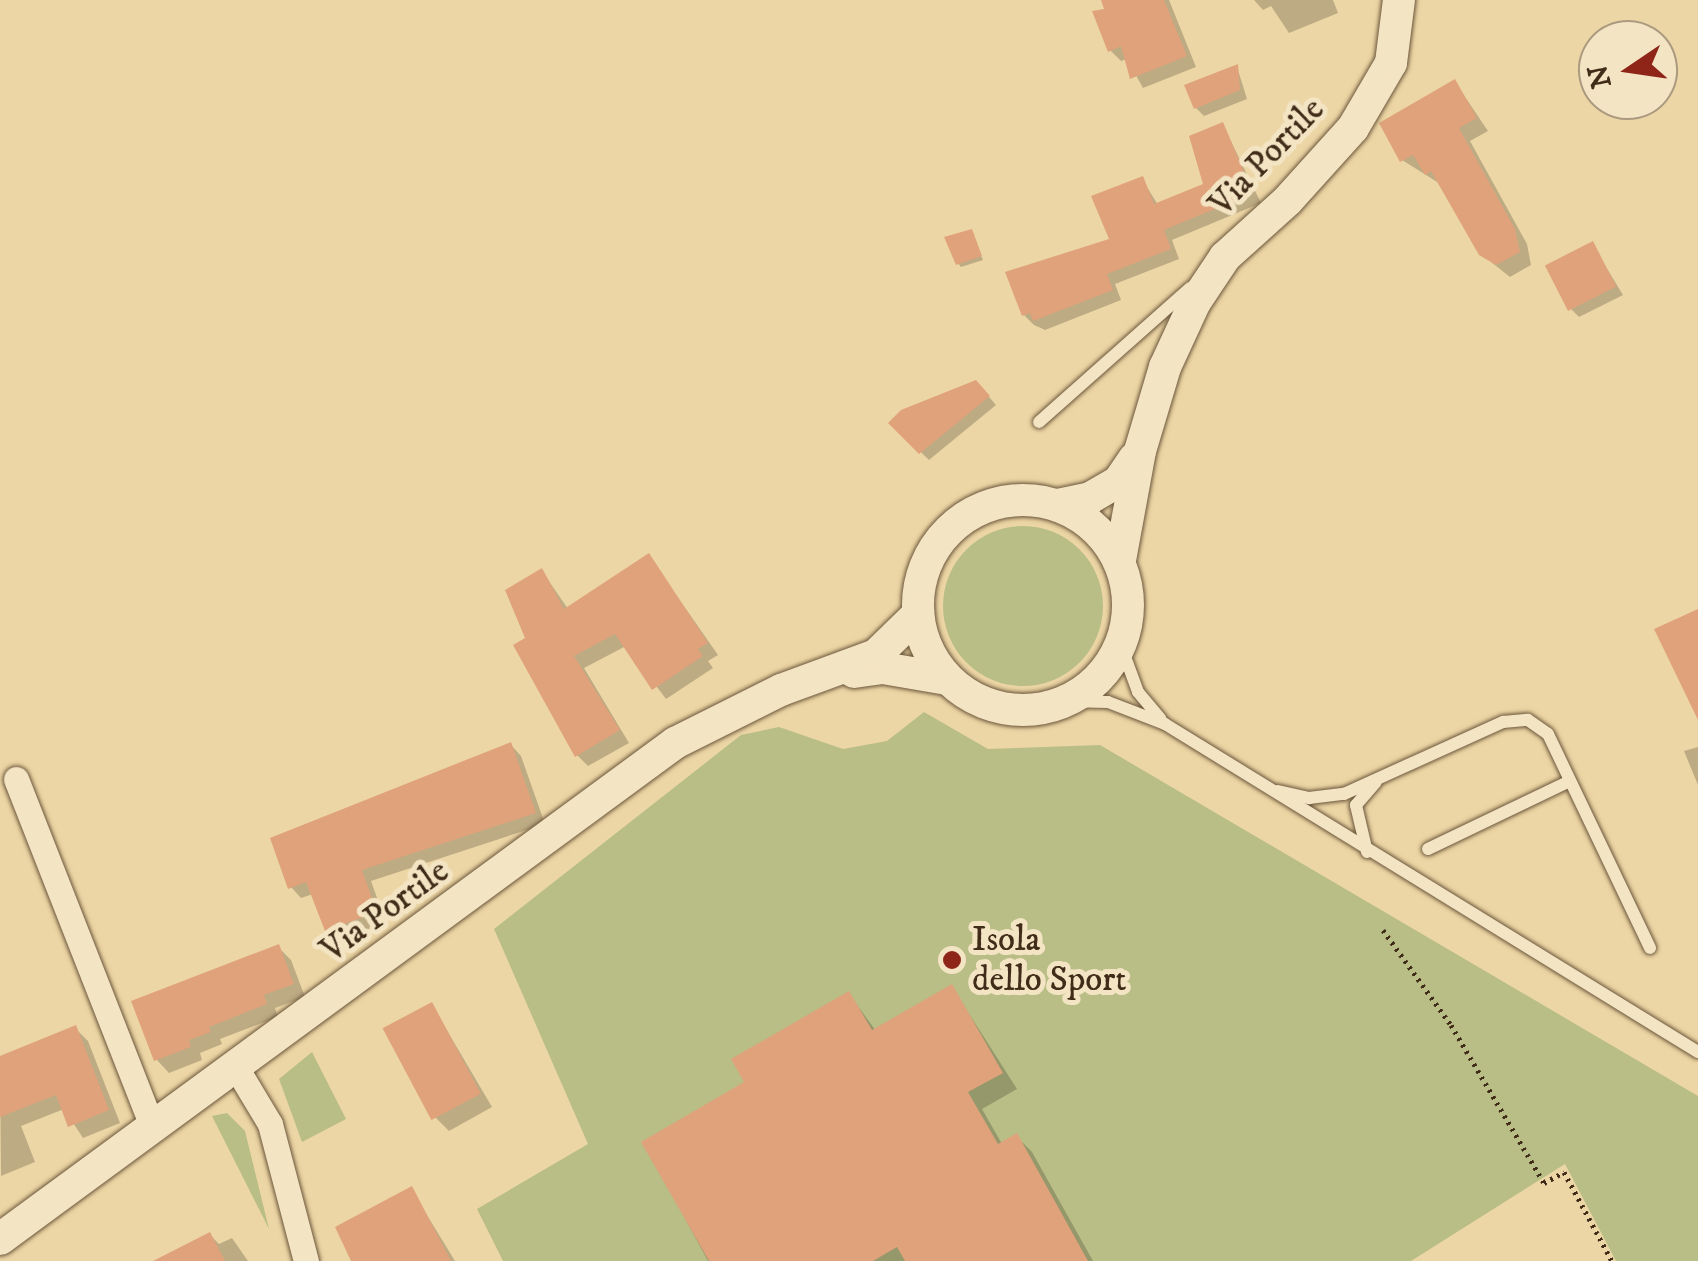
<!DOCTYPE html>
<style>
body{margin:0}
#map{position:relative;width:1698px;height:1261px;overflow:hidden;background:#edd6a5;font-family:"IM FELL DW Pica",serif}
div>[style]{position:absolute}
.green>*{inset:0;background:#b9be86}
.round{border-radius:50%}
.shadow>*{inset:0;background:#0003}
.building>*{inset:0;background:#dfa27b;transform-origin:0 0}
.path>*{height:5px;margin-top:-2.5px;transform-origin:0;background:repeating-linear-gradient(90deg,#402c18 0 2.5px,transparent 0 7.5px)}
.roads{filter:drop-shadow(0 0 2px #6b563b) drop-shadow(0 0 2px #6b563b)}
.service>*{height:12px;margin:-6px;padding:0 6px;transform-origin:6px;border-radius:6px;background:#f3e4c4}
.minor>*{height:25px;margin:-12.5px;padding:0 12.5px;transform-origin:12.5px;border-radius:12.5px;background:#f3e4c4}
.tertiary>*{height:32px;margin:-16px;padding:0 16px;transform-origin:16px;border-radius:16px;background:#f3e4c4}
.tertiary>.ring{margin:-16px;padding:0;box-sizing:content-box;background:none;border:32px solid #f3e4c4;border-radius:50%}
.dots>*{width:28px;height:28px;translate:-50% -50%;box-sizing:border-box;border:5px solid #f3e4c4;border-radius:50%}
span{translate:-50% -50%;white-space:nowrap;text-align:center;line-height:1.15;-webkit-text-stroke:10px #f3e4c4;paint-order:stroke}
.street-label{font-size:35px;color:#402c18}
.poi-label{font-size:35px;color:#402c18}
.left{translate:0 -50%;text-align:left}
.north{position:absolute;left:1578px;top:20px;width:100px;height:100px;box-sizing:border-box;background:#f3e4c4;border:2px solid #ab9a7f;border-radius:50%;rotate:257deg;font-size:28px;font-weight:700;line-height:40px;text-align:center;color:#402c18}
.north::after{content:'';display:block;margin:auto;width:35px;height:45px;background:#8f2418;clip-path:polygon(50% 0,100% 100%,50% 72%,0 100%)}
</style>
<div id="map">
<div class="green">
<i class="round" style="left:943px;top:526px;width:160px;height:160px"></i>
<i style="clip-path:polygon(924px 712px,988px 749px,1100px 745px,1698px 1096px,1698px 1261px,1616px 1261px,1565px 1164px,1411px 1261px,503px 1261px,477px 1209px,588px 1144px,494px 929px,741px 735px,779px 727px,843px 749px,887px 741px)"></i>
<i style="clip-path:polygon(312px 1052px,346px 1119px,302px 1142px,279px 1079px)"></i>
<i style="clip-path:polygon(227px 1113px,245px 1131px,269px 1229px,212px 1116px)"></i>
</div>
<div class="shadow">
<i style="clip-path:polygon(1103px 0,1169px 0,1196px 67px,1143px 88px,1127px 59px,1121px 61px,1110px 50px)"></i>
<i style="clip-path:polygon(1254px 0,1333px 0,1338px 13px,1289px 33px,1271px 6px,1263px 10px)"></i>
<i style="clip-path:polygon(1237px 67px,1247px 99px,1204px 116px,1196px 108px)"></i>
<i style="clip-path:polygon(1455px 82px,1488px 131px,1470px 141px,1527px 244px,1531px 265px,1510px 277px,1481px 254px,1442px 185px,1402px 160px)"></i>
<i style="clip-path:polygon(1223px 125px,1261px 203px,1172px 240px,1179px 259px,1115px 284px,1121px 300px,1045px 330px,1034px 325px,1024px 315px,1112px 241px,1142px 179px,1158px 205px,1206px 186px)"></i>
<i style="clip-path:polygon(971px 232px,983px 260px,961px 267px,958px 263px)"></i>
<i style="clip-path:polygon(1592px 244px,1623px 295px,1579px 317px,1571px 309px)"></i>
<i style="clip-path:polygon(984px 391px,996px 405px,929px 460px,891px 423px)"></i>
<i style="clip-path:polygon(649px 556px,718px 655px,708px 661px,713px 668px,666px 699px,626px 646px,584px 668px,629px 743px,588px 766px,577px 755px,528px 640px,542px 571px,568px 609px)"></i>
<i style="clip-path:polygon(511px 745px,521px 756px,545px 824px,371px 881px,386px 923px,338px 941px,313px 894px,301px 898px,291px 887px)"></i>
<i style="clip-path:polygon(1698px 747px,1698px 785px,1684px 751px)"></i>
<i style="clip-path:polygon(278px 947px,291px 960px,305px 997px,275px 1008px,278px 1017px,220px 1039px,222px 1044px,200px 1053px,202px 1060px,169px 1073px,157px 1060px)"></i>
<i style="clip-path:polygon(952px 987px,1017px 1089px,982px 1109px,1002px 1144px,1016px 1136px,1032px 1152px,1093px 1261px,708px 1261px,644px 1143px,748px 1083px,849px 994px,876px 1031px)"></i>
<i style="clip-path:polygon(432px 1005px,492px 1107px,449px 1131px,436px 1118px)"></i>
<i style="clip-path:polygon(75px 1028px,88px 1041px,120px 1123px,83px 1138px,64px 1109px,21px 1126px,35px 1162px,1px 1176px,0 1058px)"></i>
<i style="clip-path:polygon(411px 1189px,455px 1261px,354px 1261px)"></i>
<i style="clip-path:polygon(210px 1235px,219px 1244px,232px 1238px,248px 1261px,170px 1261px)"></i>
</div>
<div class="building">
<i style="clip-path:polygon(1101px 0,1164px 0,1187px 56px,1130px 79px,1121px 46px,1108px 52px,1092px 11px,1104px 9px)"></i>
<i style="clip-path:polygon(1238px 64px,1240px 90px,1194px 109px,1184px 85px)"></i>
<i style="clip-path:polygon(1455px 79px,1477px 118px,1459px 128px,1515px 229px,1520px 252px,1496px 265px,1479px 255px,1431px 171px,1425px 175px,1413px 155px,1400px 162px,1379px 123px)"></i>
<i style="clip-path:polygon(1223px 122px,1253px 193px,1164px 230px,1171px 249px,1107px 274px,1113px 290px,1033px 321px,1030px 313px,1022px 316px,1005px 272px,1109px 239px,1091px 196px,1143px 176px,1154px 204px,1203px 184px,1189px 136px)"></i>
<i style="clip-path:polygon(972px 229px,982px 256px,956px 265px,944px 237px)"></i>
<i style="left:1593px;top:241px;width:51px;height:54px;rotate:63deg"></i>
<i style="clip-path:polygon(976px 380px,990px 396px,919px 454px,888px 423px,901px 410px)"></i>
<i style="clip-path:polygon(649px 553px,708px 643px,698px 649px,703px 656px,652px 690px,615px 634px,574px 656px,620px 730px,575px 757px,513px 645px,525px 638px,505px 590px,542px 568px,564px 609px)"></i>
<i style="clip-path:polygon(1698px 609px,1698px 720px,1654px 629px)"></i>
<i style="clip-path:polygon(511px 742px,536px 813px,362px 870px,377px 912px,325px 931px,306px 882px,288px 889px,270px 838px)"></i>
<i style="clip-path:polygon(279px 944px,294px 984px,264px 995px,267px 1004px,209px 1027px,211px 1032px,189px 1040px,191px 1047px,154px 1061px,131px 1001px)"></i>
<i style="clip-path:polygon(952px 984px,1003px 1073px,968px 1092px,998px 1144px,1017px 1133px,1088px 1261px,905px 1261px,897px 1247px,873px 1261px,709px 1261px,641px 1142px,744px 1082px,731px 1059px,849px 991px,872px 1030px)"></i>
<i style="left:432px;top:1002px;width:104px;height:56px;rotate:62deg"></i>
<i style="clip-path:polygon(76px 1025px,109px 1110px,68px 1127px,56px 1095px,0 1117px,0 1056px)"></i>
<i style="clip-path:polygon(412px 1186px,451px 1261px,351px 1261px,335px 1227px)"></i>
<i style="clip-path:polygon(210px 1232px,225px 1261px,153px 1261px)"></i>
</div>
<div class="path">
<i style="left:1383px;top:930px;width:117px;rotate:54.4deg"></i>
<i style="left:1451px;top:1025px;width:183px;rotate:59.5deg"></i>
<i style="left:1544px;top:1183px;width:23px;rotate:-29deg"></i>
<i style="left:1564px;top:1172px;width:101px;rotate:61.7deg"></i>
</div>
<div class="roads">
<div class="service">
<i style="left:1039px;top:422px;width:202px;rotate:-41.6deg"></i>
<i style="left:1120px;top:643px;width:52px;rotate:69.8deg"></i>
<i style="left:1138px;top:692px;width:35px;rotate:50deg"></i>
<i style="left:1066px;top:701px;width:42px;rotate:1.4deg"></i>
<i style="left:1108px;top:702px;width:61px;rotate:21.1deg"></i>
<i style="left:1165px;top:724px;width:626px;rotate:31.61deg"></i>
<i style="left:1278px;top:791px;width:32px;rotate:13deg"></i>
<i style="left:1309px;top:798px;width:35px;rotate:-7deg"></i>
<i style="left:1344px;top:794px;width:175px;rotate:-24.4deg"></i>
<i style="left:1503px;top:722px;width:25px;rotate:-5deg"></i>
<i style="left:1528px;top:720px;width:24px;rotate:35deg"></i>
<i style="left:1548px;top:734px;width:237px;rotate:64.5deg"></i>
<i style="left:1428px;top:849px;width:157px;rotate:-25.6deg"></i>
<i style="left:1367px;top:852px;width:48px;rotate:-103.2deg"></i>
<i style="left:1356px;top:805px;width:30px;rotate:-49deg"></i>
</div>
<div class="minor">
<i style="left:16px;top:779px;width:375px;rotate:68.6deg"></i>
<i style="left:237px;top:1069px;width:64px;rotate:59deg"></i>
<i style="left:270px;top:1124px;width:142px;rotate:75.3deg"></i>
</div>
<div class="tertiary">
<i class="ring" style="left:918px;top:500px;width:178px;height:178px"></i>
<i style="left:1058px;top:505px;width:33px;rotate:-12deg"></i>
<i style="left:1090px;top:498px;width:34px;rotate:-30deg"></i>
<i style="left:1119px;top:481px;width:27px;rotate:-56deg"></i>
<i style="left:1120px;top:560px;width:111px;rotate:-79.6deg"></i>
<i style="left:1140px;top:451px;width:88px;rotate:-73.4deg"></i>
<i style="left:1165px;top:367px;width:72px;rotate:-65.2deg"></i>
<i style="left:1195px;top:302px;width:54px;rotate:-56.3deg"></i>
<i style="left:1225px;top:257px;width:85px;rotate:-42.1deg"></i>
<i style="left:1288px;top:200px;width:97px;rotate:-47.9deg"></i>
<i style="left:1353px;top:128px;width:75px;rotate:-59.7deg"></i>
<i style="left:1391px;top:63px;width:64px;rotate:-82.8deg"></i>
<i style="left:854px;top:672px;width:29px;rotate:-8deg"></i>
<i style="left:883px;top:668px;width:65px;rotate:9.8deg"></i>
<i style="left:0;top:1239px;width:838px;rotate:-36.31deg"></i>
<i style="left:675px;top:743px;width:119px;rotate:-26.6deg"></i>
<i style="left:781px;top:690px;width:101px;rotate:-20.2deg"></i>
<i style="left:876px;top:655px;width:59px;rotate:-44.3deg"></i>
</div>
</div>
<div class="dots">
<i style="left:952px;top:960px;background:#8f2418"></i>
</div>
<div class="street-label">
<span style="left:1267px;top:157px;rotate:-46deg">Via Portile</span>
<span style="left:385px;top:911px;rotate:-36deg">Via Portile</span>
</div>
<div class="poi-label">
<span class="left" style="left:972px;top:960px">Isola<br>dello Sport</span>
</div>
<div class="north">N</div>
</div>
